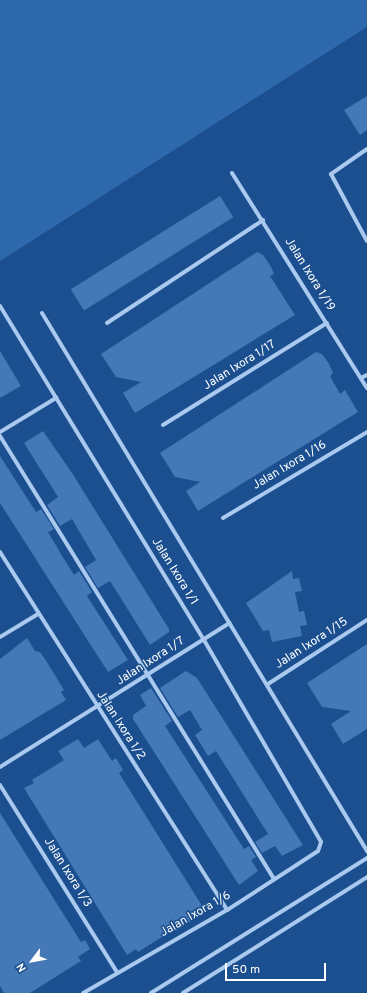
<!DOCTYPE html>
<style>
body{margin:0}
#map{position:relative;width:367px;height:993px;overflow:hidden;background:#1b4f8f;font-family:Overpass,sans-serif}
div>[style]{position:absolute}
.green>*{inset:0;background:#2e69ad}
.building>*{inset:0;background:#4478b7;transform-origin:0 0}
.street>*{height:4px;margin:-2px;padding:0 2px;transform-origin:2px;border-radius:2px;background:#a9c9ee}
span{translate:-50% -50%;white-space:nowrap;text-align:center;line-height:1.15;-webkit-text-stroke:3px #1b4f8f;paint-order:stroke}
.street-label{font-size:12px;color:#fff}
.north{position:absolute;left:12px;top:941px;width:40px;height:40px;-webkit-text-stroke:3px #1b4f8f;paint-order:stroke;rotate:238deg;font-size:11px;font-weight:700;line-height:16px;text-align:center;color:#fff}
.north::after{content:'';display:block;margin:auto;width:14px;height:18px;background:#fff;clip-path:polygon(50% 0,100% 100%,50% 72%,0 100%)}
.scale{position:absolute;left:225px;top:963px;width:101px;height:18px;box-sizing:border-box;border:2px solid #fff;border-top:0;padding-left:5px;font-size:12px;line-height:14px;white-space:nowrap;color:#fff;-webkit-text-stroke:3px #1b4f8f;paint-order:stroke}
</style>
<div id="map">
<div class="green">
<i style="clip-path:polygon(0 0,367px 0,367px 27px,0 261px)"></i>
</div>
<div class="building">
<i style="clip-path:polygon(367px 96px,367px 130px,360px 135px,344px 110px)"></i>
<i style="left:220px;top:196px;width:25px;height:176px;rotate:58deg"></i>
<i style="clip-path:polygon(257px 252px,263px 255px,270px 265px,274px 274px,270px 276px,295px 315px,135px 413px,123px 393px,141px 382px,116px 377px,101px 354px)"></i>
<i style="clip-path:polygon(0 351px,21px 386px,0 398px)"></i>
<i style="clip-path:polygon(316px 352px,322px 354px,329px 364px,333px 373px,330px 376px,340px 394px,345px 390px,358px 412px,198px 511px,186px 491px,200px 482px,175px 477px,160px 453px)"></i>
<i style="clip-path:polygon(43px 431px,72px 473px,169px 629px,169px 632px,150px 645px,110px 581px,98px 588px,85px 567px,96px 560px,72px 519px,60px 526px,47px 505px,58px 497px,24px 443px)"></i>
<i style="clip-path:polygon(0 456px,36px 512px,41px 509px,54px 529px,48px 532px,61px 554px,74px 575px,79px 571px,92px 592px,87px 596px,128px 660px,108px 672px,0 503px)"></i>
<i style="clip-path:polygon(292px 571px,293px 579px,299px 578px,302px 591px,295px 592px,299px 612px,304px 611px,307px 625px,300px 626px,302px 636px,272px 642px,269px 630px,263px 631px,246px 603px)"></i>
<i style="clip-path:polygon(27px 638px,35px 651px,40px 652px,45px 659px,64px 690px,61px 692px,66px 700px,0 740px,0 659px)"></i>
<i style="clip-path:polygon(367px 644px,367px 729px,343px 744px,331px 724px,351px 711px,322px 707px,307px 683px)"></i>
<i style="clip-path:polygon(186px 671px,197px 678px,303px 845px,282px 856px,275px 846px,262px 853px,255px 842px,268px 834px,216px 751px,208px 756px,195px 735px,202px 730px,190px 710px,178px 717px,160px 688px)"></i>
<i style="clip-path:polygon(151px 688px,172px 721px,165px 726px,244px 849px,249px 846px,256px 857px,251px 860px,258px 871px,239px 885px,133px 719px,133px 715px,146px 706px,140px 695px)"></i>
<i style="clip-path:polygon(78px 739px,84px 748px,98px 739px,112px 761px,116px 758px,123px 770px,119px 773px,204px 909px,198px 913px,198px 917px,174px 932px,173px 930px,138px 952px,136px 949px,127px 955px,24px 788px,34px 783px,32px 780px,64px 760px,58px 751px)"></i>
<i style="clip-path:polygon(0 813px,81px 942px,85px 940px,90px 949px,78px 957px,81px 961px,30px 993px,4px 993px,0 986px)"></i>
</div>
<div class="street">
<i style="left:367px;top:149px;width:44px;rotate:145.2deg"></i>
<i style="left:331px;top:174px;width:76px;rotate:61.8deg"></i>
<i style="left:232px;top:173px;width:254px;rotate:57.9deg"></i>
<i style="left:0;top:306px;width:391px;rotate:58.6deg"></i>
<i style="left:204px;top:640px;width:233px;rotate:59.9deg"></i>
<i style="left:321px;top:842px;width:9px;rotate:108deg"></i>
<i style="left:318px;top:851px;width:108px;rotate:147deg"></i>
<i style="left:227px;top:910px;width:166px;rotate:150deg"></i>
<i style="left:42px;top:313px;width:629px;rotate:58.86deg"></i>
<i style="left:107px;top:323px;width:187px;rotate:-33.4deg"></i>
<i style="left:361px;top:378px;width:7px;rotate:-27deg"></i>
<i style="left:163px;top:425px;width:193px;rotate:-31.9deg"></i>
<i style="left:0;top:432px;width:66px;rotate:-31.3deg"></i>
<i style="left:0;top:436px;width:521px;rotate:58.26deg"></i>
<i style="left:223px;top:518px;width:168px;rotate:-30.8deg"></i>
<i style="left:0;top:552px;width:424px;rotate:57.6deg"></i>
<i style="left:0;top:637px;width:44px;rotate:-31.2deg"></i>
<i style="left:268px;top:684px;width:118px;rotate:-32.9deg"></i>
<i style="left:0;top:767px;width:271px;rotate:-32.1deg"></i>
<i style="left:0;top:785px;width:221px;rotate:58deg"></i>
<i style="left:151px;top:993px;width:255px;rotate:-32deg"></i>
<i style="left:183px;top:993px;width:218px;rotate:-32.2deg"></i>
</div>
<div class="street-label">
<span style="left:309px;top:275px;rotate:58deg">Jalan Ixora 1/19</span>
<span style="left:240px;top:366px;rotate:-32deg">Jalan Ixora 1/17</span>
<span style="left:290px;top:466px;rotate:-31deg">Jalan Ixora 1/16</span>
<span style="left:174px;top:572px;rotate:58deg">Jalan Ixora 1/1</span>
<span style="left:312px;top:644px;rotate:-33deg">Jalan Ixora 1/15</span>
<span style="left:151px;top:662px;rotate:-33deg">Jalan Ixora 1/7</span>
<span style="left:120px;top:726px;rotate:57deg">Jalan Ixora 1/2</span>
<span style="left:67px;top:873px;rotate:58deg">Jalan Ixora 1/3</span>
<span style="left:196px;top:915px;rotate:-30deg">Jalan Ixora 1/6</span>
</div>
<div class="north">N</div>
<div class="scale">50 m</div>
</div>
